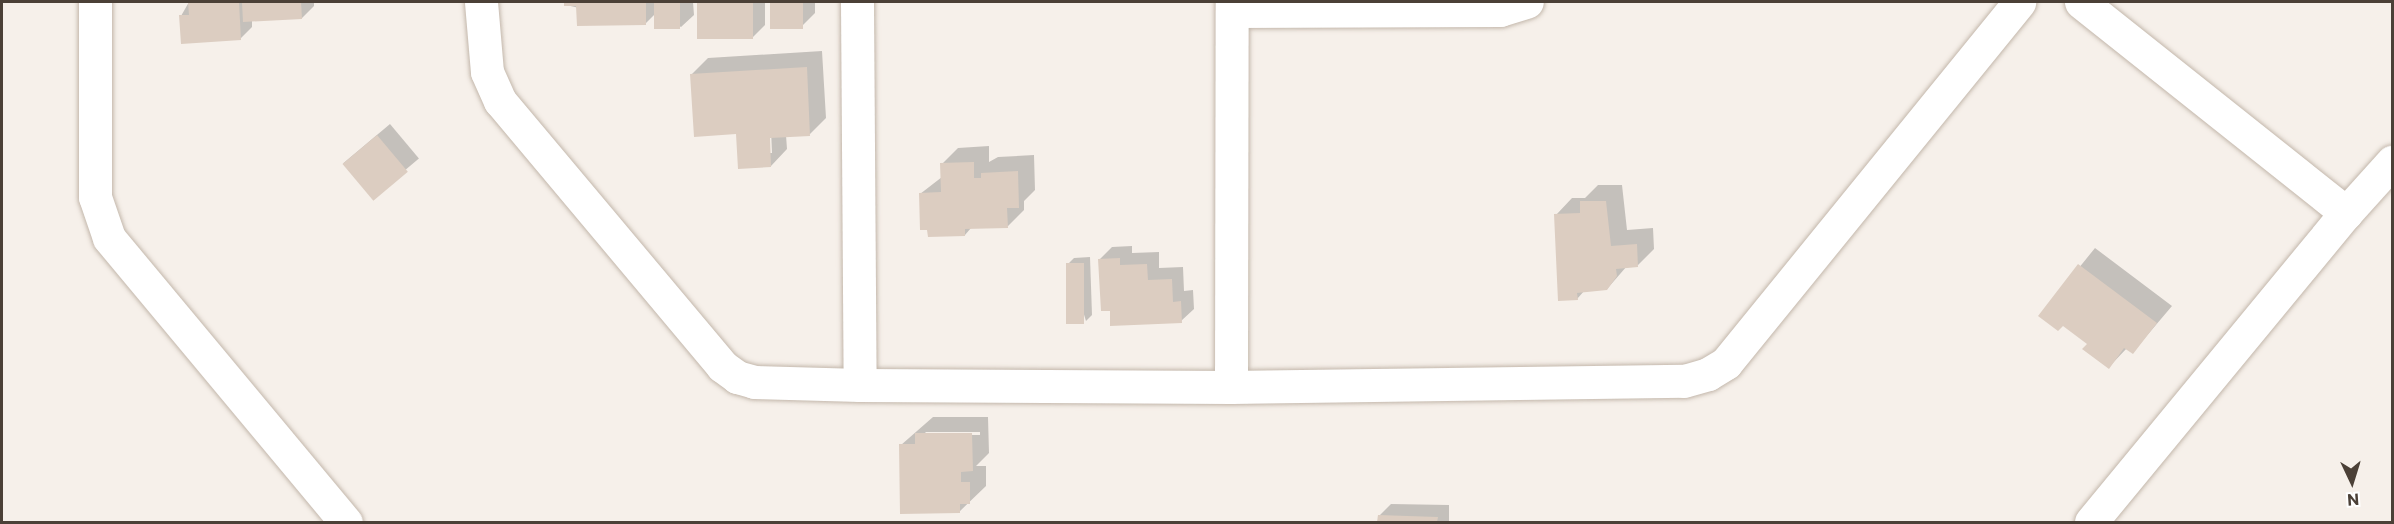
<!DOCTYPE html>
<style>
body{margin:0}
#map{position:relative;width:2394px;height:524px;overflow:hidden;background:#f6f0ea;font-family:Commissioner,sans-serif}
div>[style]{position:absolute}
.shadow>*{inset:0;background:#0003;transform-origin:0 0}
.building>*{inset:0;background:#dccdc1;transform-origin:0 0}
.roads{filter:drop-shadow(0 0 2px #c3b7ab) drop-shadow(0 0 2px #c3b7ab)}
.minor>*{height:33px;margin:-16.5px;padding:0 16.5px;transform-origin:16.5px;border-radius:16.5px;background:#fff}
span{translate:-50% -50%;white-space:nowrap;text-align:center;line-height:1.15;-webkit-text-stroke:6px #fff;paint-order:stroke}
.frame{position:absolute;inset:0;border:3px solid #4b4037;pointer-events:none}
.north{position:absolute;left:2322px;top:452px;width:60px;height:60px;-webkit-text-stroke:4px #fff;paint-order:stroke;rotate:176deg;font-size:16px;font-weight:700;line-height:24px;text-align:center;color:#4b4037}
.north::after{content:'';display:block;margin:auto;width:21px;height:27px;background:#4b4037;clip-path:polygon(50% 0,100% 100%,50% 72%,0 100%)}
</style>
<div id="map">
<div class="shadow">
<i style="clip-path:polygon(189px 2px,314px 2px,314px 6px,302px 18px,252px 20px,252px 27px,240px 39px,181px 16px)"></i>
<i style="clip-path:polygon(566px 2px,693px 2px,694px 15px,681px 27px,657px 12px,646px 23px,566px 5px)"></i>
<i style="clip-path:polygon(698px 2px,765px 2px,765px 25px,753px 37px,698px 37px)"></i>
<i style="clip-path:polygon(772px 2px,815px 2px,815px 13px,803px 25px,772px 27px)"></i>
<i style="clip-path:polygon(evenodd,822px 51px,826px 118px,810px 134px,786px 135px,787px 149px,771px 166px,737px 133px,692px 74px,708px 58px,822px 51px,768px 130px,771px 130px,772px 153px,769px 153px,768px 130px)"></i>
<i style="left:390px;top:124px;width:45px;height:61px;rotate:50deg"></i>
<i style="clip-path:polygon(989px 146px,989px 162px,998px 157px,1034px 155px,1035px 190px,1024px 201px,1024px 210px,1008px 226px,971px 228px,965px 235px,920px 194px,942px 177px,942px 164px,958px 148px)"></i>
<i style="clip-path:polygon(1598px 185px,1622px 185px,1627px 230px,1653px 228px,1654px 249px,1638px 265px,1627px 266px,1607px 289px,1585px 290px,1577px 299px,1556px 215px,1572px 198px,1585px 198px)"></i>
<i style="clip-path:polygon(1132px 246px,1132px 253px,1159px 252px,1159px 268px,1183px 267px,1184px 291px,1193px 290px,1194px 309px,1181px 321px,1111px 309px,1100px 259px,1112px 247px)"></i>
<i style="clip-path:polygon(2095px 248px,2172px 306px,2133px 352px,2127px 348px,2109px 367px,2089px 344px,2063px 324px,2040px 316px)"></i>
<i style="clip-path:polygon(1090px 257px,1092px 315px,1086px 321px,1068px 264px,1074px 258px)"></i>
<i style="clip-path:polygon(evenodd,933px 417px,988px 417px,989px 453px,976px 466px,986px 466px,986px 486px,959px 512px,901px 445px,933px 417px,926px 432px,980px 432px,980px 435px,923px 435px,926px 432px)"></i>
<i style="clip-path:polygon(1391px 504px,1449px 505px,1449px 522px,1379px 522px,1379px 516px)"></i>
</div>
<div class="building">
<i style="clip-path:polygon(188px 2px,239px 2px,241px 40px,181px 44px,179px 15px,189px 15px)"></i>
<i style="clip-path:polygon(242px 2px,301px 2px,302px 19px,243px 22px)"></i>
<i style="clip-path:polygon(564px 2px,646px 2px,646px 25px,577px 26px,576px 6px,564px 6px)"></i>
<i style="left:654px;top:2px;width:26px;height:27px"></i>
<i style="left:697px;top:2px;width:56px;height:37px"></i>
<i style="left:770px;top:2px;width:33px;height:27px"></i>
<i style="clip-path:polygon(807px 67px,810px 136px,770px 138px,771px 167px,738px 169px,736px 134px,694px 137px,690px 74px)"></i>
<i style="left:377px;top:135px;width:48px;height:45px;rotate:50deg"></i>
<i style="clip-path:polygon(974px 162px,974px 178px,981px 178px,981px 173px,1018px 171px,1019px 208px,1007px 208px,1008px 228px,965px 229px,965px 236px,928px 237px,927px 230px,920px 230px,919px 193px,941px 192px,940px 163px)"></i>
<i style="clip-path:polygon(1580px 201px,1606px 201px,1611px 246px,1637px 244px,1638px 267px,1616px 269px,1617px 276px,1607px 290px,1577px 293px,1578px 300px,1558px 301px,1554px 214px,1580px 213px)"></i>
<i style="clip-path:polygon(1120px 258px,1120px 265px,1147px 264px,1148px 280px,1172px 279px,1173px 302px,1181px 301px,1182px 323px,1110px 326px,1110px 311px,1101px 311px,1098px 259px)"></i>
<i style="left:1066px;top:263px;width:18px;height:61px"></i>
<i style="clip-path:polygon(2078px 264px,2157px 323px,2133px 354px,2124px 348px,2109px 369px,2082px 349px,2087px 344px,2063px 326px,2058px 331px,2038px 316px)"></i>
<i style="clip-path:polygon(915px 433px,972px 433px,973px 471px,961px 472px,961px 482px,970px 482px,970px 504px,960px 504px,960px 513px,900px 514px,899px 444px,915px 444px)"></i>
<i style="clip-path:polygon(1378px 515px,1438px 517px,1437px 522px,1377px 522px)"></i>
</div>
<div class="roads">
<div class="minor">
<i style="left:95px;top:2px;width:195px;rotate:90deg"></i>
<i style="left:95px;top:197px;width:43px;rotate:71.1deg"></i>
<i style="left:109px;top:238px;width:370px;rotate:50.2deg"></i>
<i style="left:481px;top:2px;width:70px;rotate:85.1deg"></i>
<i style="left:487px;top:72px;width:32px;rotate:66deg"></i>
<i style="left:500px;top:101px;width:346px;rotate:50deg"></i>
<i style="left:722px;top:366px;width:19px;rotate:36deg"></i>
<i style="left:737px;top:377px;width:18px;rotate:16deg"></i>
<i style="left:754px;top:382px;width:106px;rotate:1.6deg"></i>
<i style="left:860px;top:385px;width:371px;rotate:0.3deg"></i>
<i style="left:1231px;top:387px;width:453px;rotate:-0.8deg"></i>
<i style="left:1684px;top:381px;width:25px;rotate:-16deg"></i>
<i style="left:1708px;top:374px;width:21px;rotate:-31deg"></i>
<i style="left:1726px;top:363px;width:465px;rotate:-50.9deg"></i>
<i style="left:857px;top:2px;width:383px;rotate:89.6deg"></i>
<i style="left:2081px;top:2px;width:339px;rotate:38.5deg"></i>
<i style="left:1233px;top:11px;width:267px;rotate:-0.2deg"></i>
<i style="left:1500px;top:10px;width:28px;rotate:-17deg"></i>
<i style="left:1231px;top:387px;width:385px;rotate:-89.9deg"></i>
<i style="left:2091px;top:522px;width:401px;rotate:-50.5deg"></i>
<i style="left:2346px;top:213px;width:69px;rotate:-48deg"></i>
</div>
</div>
<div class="frame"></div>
<div class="north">N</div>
</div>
